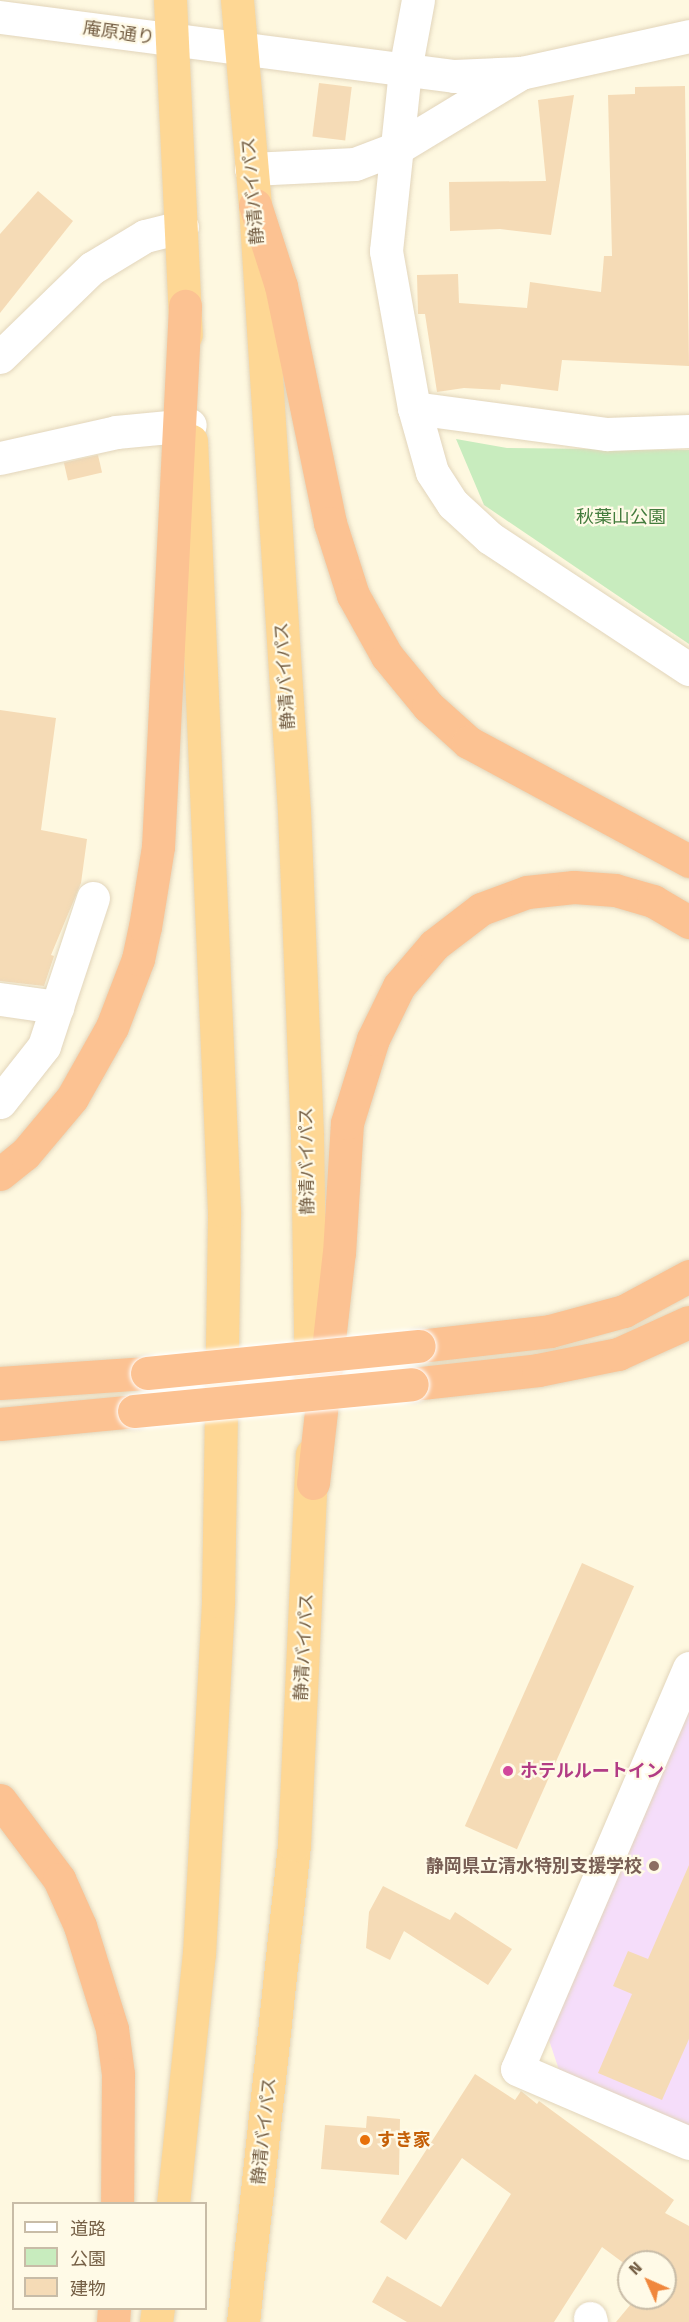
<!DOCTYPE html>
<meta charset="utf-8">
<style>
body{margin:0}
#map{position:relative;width:689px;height:2322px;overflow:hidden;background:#fef8e0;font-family:"Fira Sans","Noto Sans JP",sans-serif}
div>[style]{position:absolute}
.education>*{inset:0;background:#f5ddfa}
.green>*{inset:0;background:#c8ecbe}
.building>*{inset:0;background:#f5dbb6;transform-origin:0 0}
.roads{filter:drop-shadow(0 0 2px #e2d5bb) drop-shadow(0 0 2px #e2d5bb)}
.minor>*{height:33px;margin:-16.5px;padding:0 16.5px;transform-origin:16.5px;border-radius:16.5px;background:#fff}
.tertiary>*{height:33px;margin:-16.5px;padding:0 16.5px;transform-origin:16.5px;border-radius:16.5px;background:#fff}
.trunk>*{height:33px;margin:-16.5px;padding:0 16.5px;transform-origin:16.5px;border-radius:16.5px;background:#fed794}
.motorway>*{height:33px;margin:-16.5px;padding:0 16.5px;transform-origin:16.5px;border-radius:16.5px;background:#fcc292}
.bridges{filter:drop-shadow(0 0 2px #fff) drop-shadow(0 0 2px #fff)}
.motorway-bridge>*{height:33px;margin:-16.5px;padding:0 16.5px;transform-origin:16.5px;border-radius:16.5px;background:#fcc292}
.dots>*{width:16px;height:16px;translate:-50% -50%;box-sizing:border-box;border:3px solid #fffae7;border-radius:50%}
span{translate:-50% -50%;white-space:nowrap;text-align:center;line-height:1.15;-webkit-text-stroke:4.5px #fffae7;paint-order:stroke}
.street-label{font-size:18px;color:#766046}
.park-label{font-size:18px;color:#437c3d}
.hotel-label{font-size:18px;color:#b23c85;font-weight:700}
.left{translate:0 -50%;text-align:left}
.education-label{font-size:18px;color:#785e54;font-weight:700}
.right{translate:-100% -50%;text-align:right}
.food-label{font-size:18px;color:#c56008;font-weight:700}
.legend{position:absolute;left:12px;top:2202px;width:195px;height:108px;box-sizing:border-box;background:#fffae7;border:2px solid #c8bca7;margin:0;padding:8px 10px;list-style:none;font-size:18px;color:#766046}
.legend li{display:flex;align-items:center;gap:12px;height:30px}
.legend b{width:30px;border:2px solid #c8bca7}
.north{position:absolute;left:617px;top:2250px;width:60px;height:60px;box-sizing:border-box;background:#fffae7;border:2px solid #c8bca7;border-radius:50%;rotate:315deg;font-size:16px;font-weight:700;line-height:24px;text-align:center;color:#766046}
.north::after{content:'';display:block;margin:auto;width:21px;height:27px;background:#f0873d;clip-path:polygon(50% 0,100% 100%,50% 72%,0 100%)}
</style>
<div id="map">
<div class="education">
<i style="clip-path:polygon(689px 1699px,689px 2131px,562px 2079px,547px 2034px)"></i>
</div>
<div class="green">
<i style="clip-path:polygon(456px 439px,507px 448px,689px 450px,689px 644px,484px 505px)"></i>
</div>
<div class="building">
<i style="left:319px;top:83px;width:33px;height:54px;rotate:7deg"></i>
<i style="clip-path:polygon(685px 86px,689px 366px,562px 360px,558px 391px,501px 384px,500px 390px,464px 388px,437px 392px,425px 314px,418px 314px,417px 275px,458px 274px,459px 303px,527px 308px,530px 282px,601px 292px,604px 256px,612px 256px,608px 95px,635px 94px,635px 87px)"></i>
<i style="clip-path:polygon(574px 95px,551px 235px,500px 229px,450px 231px,449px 182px,546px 181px,538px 100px)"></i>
<i style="clip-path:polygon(38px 191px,73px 221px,0 313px,0 234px)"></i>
<i style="left:98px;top:455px;width:18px;height:35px;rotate:77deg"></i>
<i style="clip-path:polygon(0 710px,56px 718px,41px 830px,87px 839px,81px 883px,51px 955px,54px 956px,44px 986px,0 981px)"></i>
<i style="left:582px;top:1563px;width:57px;height:288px;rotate:24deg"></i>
<i style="clip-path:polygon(689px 1865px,689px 2039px,662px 2100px,598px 2073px,632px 1994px,613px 1986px,628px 1951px,648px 1959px)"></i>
<i style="clip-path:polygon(383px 1886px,450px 1920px,455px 1912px,512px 1949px,488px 1985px,404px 1931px,390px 1960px,366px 1948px,369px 1912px)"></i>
<i style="clip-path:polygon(475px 2074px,515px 2100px,521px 2091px,537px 2104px,539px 2101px,674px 2200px,665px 2213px,689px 2226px,689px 2322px,616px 2322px,636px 2298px,665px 2298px,665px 2262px,629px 2262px,629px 2267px,602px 2247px,554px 2322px,407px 2322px,372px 2302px,387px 2276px,441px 2307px,511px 2194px,462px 2158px,406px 2240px,380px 2222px)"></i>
<i style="clip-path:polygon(367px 2116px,400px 2119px,399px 2175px,321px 2169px,325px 2125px,366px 2128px)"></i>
</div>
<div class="roads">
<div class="minor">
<i style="left:418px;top:0;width:71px;rotate:100.5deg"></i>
<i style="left:405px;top:70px;width:182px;rotate:96deg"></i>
<i style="left:386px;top:251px;width:159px;rotate:79.9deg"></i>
<i style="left:414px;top:408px;width:195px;rotate:7.7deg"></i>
<i style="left:607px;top:434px;width:82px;rotate:-2.1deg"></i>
<i style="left:251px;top:169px;width:104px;rotate:-2.8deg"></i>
<i style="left:355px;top:164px;width:45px;rotate:-20.9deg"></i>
<i style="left:397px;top:148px;width:145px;rotate:-31.2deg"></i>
<i style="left:0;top:357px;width:128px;rotate:-44.1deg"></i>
<i style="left:92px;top:268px;width:62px;rotate:-31.1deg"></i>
<i style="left:145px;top:236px;width:38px;rotate:-14deg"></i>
<i style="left:414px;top:408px;width:66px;rotate:74.3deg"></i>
<i style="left:432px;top:472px;width:38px;rotate:57deg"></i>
<i style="left:453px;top:504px;width:50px;rotate:42.6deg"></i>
<i style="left:490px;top:538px;width:238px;rotate:33.4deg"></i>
<i style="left:0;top:458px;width:119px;rotate:-12.6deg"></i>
<i style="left:116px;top:432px;width:74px;rotate:-5.4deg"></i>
<i style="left:0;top:999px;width:58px;rotate:8deg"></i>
<i style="left:0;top:1102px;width:71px;rotate:-51.8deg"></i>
<i style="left:44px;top:1046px;width:156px;rotate:-71.7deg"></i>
<i style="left:689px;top:1668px;width:436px;rotate:113.2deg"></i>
<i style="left:517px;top:2069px;width:187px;rotate:23.3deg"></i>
<i style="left:590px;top:2318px;width:4px;rotate:76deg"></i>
</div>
<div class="tertiary">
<i style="left:0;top:17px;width:458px;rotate:7.4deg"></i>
<i style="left:454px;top:76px;width:67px;rotate:-2.6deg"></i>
<i style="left:521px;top:73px;width:172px;rotate:-12.4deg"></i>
</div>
<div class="trunk">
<i style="left:170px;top:0;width:335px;rotate:87.3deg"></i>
<i style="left:237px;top:0;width:206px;rotate:85deg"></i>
<i style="left:255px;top:205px;width:607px;rotate:86.32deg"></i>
<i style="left:294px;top:811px;width:325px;rotate:87.7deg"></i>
<i style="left:307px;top:1136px;width:249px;rotate:89.1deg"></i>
<i style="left:173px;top:2204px;width:251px;rotate:-84.1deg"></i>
<i style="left:199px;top:1954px;width:354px;rotate:-86.9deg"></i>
<i style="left:218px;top:1601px;width:390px;rotate:-89.1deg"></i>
<i style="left:224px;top:1211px;width:771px;rotate:-92.45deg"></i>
<i style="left:156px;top:2322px;width:14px;rotate:-82deg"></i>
<i style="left:243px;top:2322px;width:480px;rotate:-83.9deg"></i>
<i style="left:294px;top:1845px;width:391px;rotate:-87.4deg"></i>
</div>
<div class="motorway">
<i style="left:255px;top:205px;width:85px;rotate:72.2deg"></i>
<i style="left:281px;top:286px;width:242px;rotate:78.3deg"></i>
<i style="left:330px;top:523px;width:76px;rotate:72.3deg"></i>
<i style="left:353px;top:595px;width:70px;rotate:60.9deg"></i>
<i style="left:387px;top:656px;width:65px;rotate:50.6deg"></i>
<i style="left:428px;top:706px;width:54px;rotate:42deg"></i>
<i style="left:468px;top:742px;width:251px;rotate:28.3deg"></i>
<i style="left:0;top:1174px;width:32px;rotate:-39deg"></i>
<i style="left:25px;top:1154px;width:73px;rotate:-50deg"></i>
<i style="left:72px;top:1098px;width:81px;rotate:-60.6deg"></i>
<i style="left:112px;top:1027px;width:73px;rotate:-69.1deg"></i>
<i style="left:138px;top:959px;width:33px;rotate:-78deg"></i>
<i style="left:145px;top:927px;width:81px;rotate:-80.8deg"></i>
<i style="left:158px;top:847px;width:542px;rotate:-87.14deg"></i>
<i style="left:419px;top:1346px;width:132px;rotate:-6.5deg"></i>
<i style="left:550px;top:1331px;width:77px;rotate:-15.1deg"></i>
<i style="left:624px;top:1311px;width:74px;rotate:-28.3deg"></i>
<i style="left:0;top:1383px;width:147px;rotate:-3.9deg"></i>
<i style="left:412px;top:1384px;width:127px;rotate:-6.3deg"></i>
<i style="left:538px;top:1370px;width:82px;rotate:-11.3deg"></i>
<i style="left:618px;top:1354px;width:78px;rotate:-24.3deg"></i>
<i style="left:0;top:1424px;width:135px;rotate:-5.5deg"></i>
<i style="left:313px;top:1483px;width:231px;rotate:-83.6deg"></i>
<i style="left:339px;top:1253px;width:130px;rotate:-86.5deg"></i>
<i style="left:347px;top:1123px;width:88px;rotate:-72.8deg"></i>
<i style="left:373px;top:1039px;width:59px;rotate:-63.9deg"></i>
<i style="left:399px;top:986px;width:54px;rotate:-49.5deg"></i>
<i style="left:434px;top:945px;width:59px;rotate:-37.5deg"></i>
<i style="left:481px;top:909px;width:49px;rotate:-20.3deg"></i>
<i style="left:527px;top:892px;width:47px;rotate:-6.1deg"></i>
<i style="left:574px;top:887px;width:41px;rotate:4.2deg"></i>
<i style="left:615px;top:890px;width:40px;rotate:16deg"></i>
<i style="left:653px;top:901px;width:42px;rotate:30.3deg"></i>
<i style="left:0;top:1800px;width:99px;rotate:53.2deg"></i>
<i style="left:59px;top:1879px;width:51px;rotate:65.9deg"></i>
<i style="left:80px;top:1926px;width:108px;rotate:72.7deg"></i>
<i style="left:112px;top:2029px;width:45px;rotate:82.4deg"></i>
<i style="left:118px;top:2074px;width:130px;rotate:90.4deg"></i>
<i style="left:113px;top:2322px;width:14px;rotate:-86deg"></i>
</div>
</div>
<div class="bridges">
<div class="motorway-bridge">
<i style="left:147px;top:1373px;width:273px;rotate:-5.7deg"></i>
<i style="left:134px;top:1411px;width:279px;rotate:-5.5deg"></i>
</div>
</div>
<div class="dots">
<i style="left:508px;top:1771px;background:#d1479c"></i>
<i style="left:654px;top:1866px;background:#8d6e63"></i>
<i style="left:365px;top:2140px;background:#e8710a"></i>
</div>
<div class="street-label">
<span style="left:119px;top:33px;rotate:8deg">庵原通り</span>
<span style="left:253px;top:191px;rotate:-95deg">静清バイパス</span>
<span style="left:285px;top:676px;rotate:-94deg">静清バイパス</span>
<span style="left:307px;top:1161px;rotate:-91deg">静清バイパス</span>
<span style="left:304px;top:1647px;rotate:-87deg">静清バイパス</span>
<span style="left:264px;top:2131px;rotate:-84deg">静清バイパス</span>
</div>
<div class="park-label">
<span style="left:621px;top:517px">秋葉山公園</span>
</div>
<div class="hotel-label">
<span class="left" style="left:520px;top:1771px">ホテルルートイン</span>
</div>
<div class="education-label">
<span class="right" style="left:642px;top:1866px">静岡県立清水特別支援学校</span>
</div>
<div class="food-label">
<span class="left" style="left:377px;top:2140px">すき家</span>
</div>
<ul class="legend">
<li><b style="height:8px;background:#fff"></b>道路</li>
<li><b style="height:16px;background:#c8ecbe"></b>公園</li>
<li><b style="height:16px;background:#f5dbb6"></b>建物</li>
</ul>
<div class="north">N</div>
</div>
